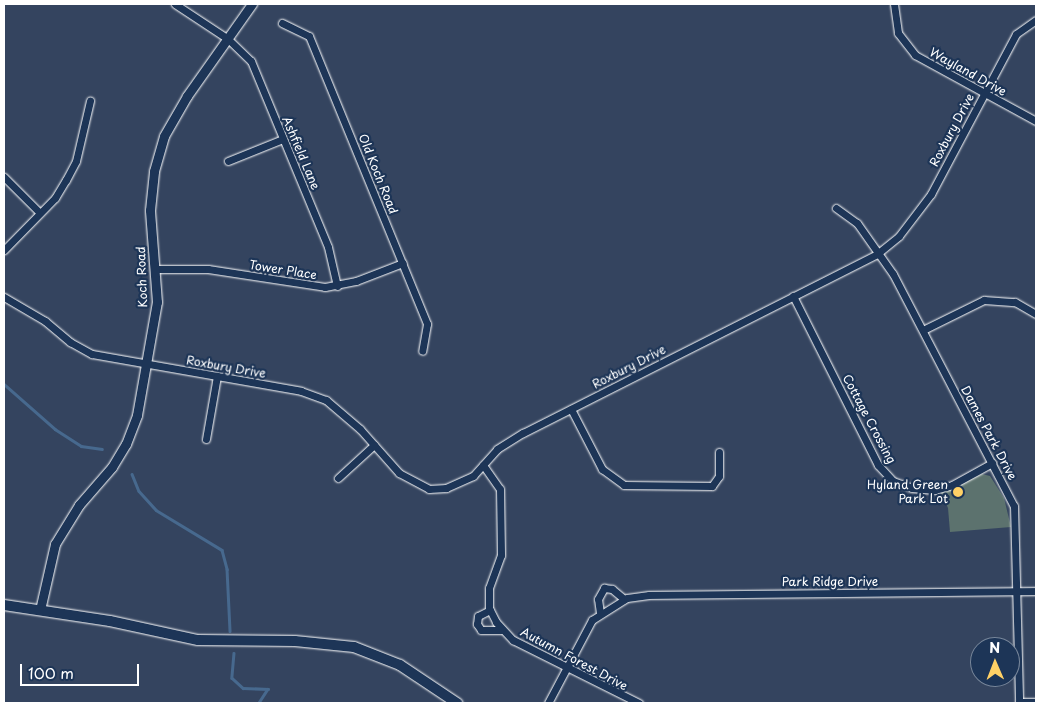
<!DOCTYPE html>
<style>
body{margin:0}
#map{position:relative;width:1040px;height:707px;overflow:hidden;background:#34445f;font-family:"Playpen Sans",sans-serif}
div>[style]{position:absolute}
.green>*{inset:0;background:#5c726e}
.stream>*{height:2.5px;margin:-1.25px;padding:0 1.25px;transform-origin:1.25px;border-radius:1.25px;background:#47698e}
.roads{filter:drop-shadow(0 0 1px #fff) drop-shadow(0 0 1px #fff)}
.minor>*{height:7px;margin:-3.5px;padding:0 3.5px;transform-origin:3.5px;border-radius:3.5px;background:#1d3557}
.tertiary>*{height:9px;margin:-4.5px;padding:0 4.5px;transform-origin:4.5px;border-radius:4.5px;background:#1d3557}
.secondary>*{height:10px;margin:-5px;padding:0 5px;transform-origin:5px;border-radius:5px;background:#1d3557}
.dots>*{width:14px;height:14px;translate:-50% -50%;box-sizing:border-box;border:2px solid #1d3557;border-radius:50%}
span{translate:-50% -50%;white-space:nowrap;text-align:center;line-height:1.15;-webkit-text-stroke:4.5px #1d3557;paint-order:stroke}
.street-label{font-size:12px;color:#fff}
.poi-label{font-size:12px;color:#fff}
.right{translate:-100% -50%;text-align:right}
.frame{position:absolute;inset:0;border:5px solid #fff;pointer-events:none}
.north{position:absolute;left:970px;top:637px;width:50px;height:50px;box-sizing:border-box;background:#1d3557;border:1px solid #77869a;border-radius:50%;rotate:359deg;font-size:14px;font-weight:700;line-height:20px;text-align:center;color:#fff}
.north::after{content:'';display:block;margin:auto;width:18px;height:22px;background:#ffd166;clip-path:polygon(50% 0,100% 100%,50% 72%,0 100%)}
.scale{position:absolute;left:20px;top:664px;width:119px;height:22px;box-sizing:border-box;border:2px solid #fff;border-top:0;padding-left:6px;font-size:15px;line-height:18px;white-space:nowrap;color:#fff;-webkit-text-stroke:4px #1d3557;paint-order:stroke}
</style>
<div id="map">
<div class="green">
<i style="clip-path:polygon(982px 474px,990px 476px,1004px 498px,1011px 527px,950px 532px,948px 508px,941px 493px)"></i>
</div>
<div class="stream">
<i style="left:4px;top:384px;width:68px;rotate:41.4deg"></i>
<i style="left:55px;top:429px;width:31px;rotate:33deg"></i>
<i style="left:81px;top:446px;width:21px;rotate:8deg"></i>
<i style="left:132px;top:474px;width:18px;rotate:68deg"></i>
<i style="left:139px;top:491px;width:25px;rotate:48deg"></i>
<i style="left:156px;top:510px;width:77px;rotate:31.2deg"></i>
<i style="left:222px;top:550px;width:20px;rotate:75deg"></i>
<i style="left:227px;top:569px;width:62px;rotate:87.2deg"></i>
<i style="left:234px;top:653px;width:25px;rotate:95deg"></i>
<i style="left:232px;top:678px;width:15px;rotate:42deg"></i>
<i style="left:243px;top:688px;width:25px;rotate:2deg"></i>
<i style="left:268px;top:689px;width:17px;rotate:123deg"></i>
</div>
<div class="roads">
<div class="minor">
<i style="left:175px;top:4px;width:64px;rotate:33.4deg"></i>
<i style="left:228px;top:39px;width:32px;rotate:44deg"></i>
<i style="left:251px;top:61px;width:201px;rotate:67.5deg"></i>
<i style="left:328px;top:247px;width:40px;rotate:77deg"></i>
<i style="left:894px;top:4px;width:29px;rotate:82deg"></i>
<i style="left:898px;top:33px;width:28px;rotate:52deg"></i>
<i style="left:915px;top:55px;width:138px;rotate:28.6deg"></i>
<i style="left:282px;top:23px;width:30px;rotate:26deg"></i>
<i style="left:309px;top:36px;width:311px;rotate:67.7deg"></i>
<i style="left:427px;top:324px;width:27px;rotate:100deg"></i>
<i style="left:228px;top:161px;width:59px;rotate:-21.8deg"></i>
<i style="left:4px;top:177px;width:49px;rotate:45deg"></i>
<i style="left:836px;top:208px;width:26px;rotate:36deg"></i>
<i style="left:857px;top:223px;width:62px;rotate:54.8deg"></i>
<i style="left:893px;top:274px;width:262px;rotate:62.5deg"></i>
<i style="left:1014px;top:506px;width:197px;rotate:88.5deg"></i>
<i style="left:4px;top:250px;width:73px;rotate:-45.6deg"></i>
<i style="left:55px;top:198px;width:21px;rotate:-59deg"></i>
<i style="left:66px;top:180px;width:21px;rotate:-62deg"></i>
<i style="left:76px;top:161px;width:62px;rotate:-76.9deg"></i>
<i style="left:156px;top:269px;width:52px"></i>
<i style="left:208px;top:269px;width:118px;rotate:8.7deg"></i>
<i style="left:325px;top:287px;width:32px;rotate:-11deg"></i>
<i style="left:356px;top:281px;width:50px;rotate:-21deg"></i>
<i style="left:793px;top:296px;width:189px;rotate:63.3deg"></i>
<i style="left:878px;top:465px;width:22px;rotate:47deg"></i>
<i style="left:893px;top:481px;width:20px;rotate:20deg"></i>
<i style="left:912px;top:488px;width:23px;rotate:5deg"></i>
<i style="left:935px;top:490px;width:18px;rotate:-16deg"></i>
<i style="left:952px;top:485px;width:46px;rotate:-28.8deg"></i>
<i style="left:4px;top:297px;width:48px;rotate:30.3deg"></i>
<i style="left:45px;top:321px;width:33px;rotate:40deg"></i>
<i style="left:70px;top:342px;width:25px;rotate:29deg"></i>
<i style="left:92px;top:354px;width:212px;rotate:10deg"></i>
<i style="left:301px;top:391px;width:27px;rotate:20deg"></i>
<i style="left:326px;top:400px;width:45px;rotate:40.5deg"></i>
<i style="left:360px;top:429px;width:59px;rotate:48.4deg"></i>
<i style="left:399px;top:473px;width:34px;rotate:28deg"></i>
<i style="left:429px;top:489px;width:17px;rotate:-3deg"></i>
<i style="left:446px;top:488px;width:30px;rotate:-24deg"></i>
<i style="left:473px;top:476px;width:36px;rotate:-48deg"></i>
<i style="left:497px;top:449px;width:31px;rotate:-32deg"></i>
<i style="left:523px;top:433px;width:397px;rotate:-26.8deg"></i>
<i style="left:877px;top:254px;width:28px;rotate:-39deg"></i>
<i style="left:899px;top:236px;width:53px;rotate:-52.7deg"></i>
<i style="left:931px;top:194px;width:181px;rotate:-62deg"></i>
<i style="left:1016px;top:34px;width:24px;rotate:-35deg"></i>
<i style="left:923px;top:330px;width:68px;rotate:-26.2deg"></i>
<i style="left:984px;top:300px;width:31px;rotate:4deg"></i>
<i style="left:1015px;top:302px;width:24px;rotate:30deg"></i>
<i style="left:571px;top:409px;width:68px;rotate:62.7deg"></i>
<i style="left:602px;top:469px;width:27px;rotate:36deg"></i>
<i style="left:624px;top:485px;width:88px;rotate:0.7deg"></i>
<i style="left:712px;top:486px;width:12px;rotate:-55deg"></i>
<i style="left:719px;top:476px;width:24px;rotate:-90deg"></i>
<i style="left:206px;top:439px;width:64px;rotate:-80.1deg"></i>
<i style="left:483px;top:465px;width:29px;rotate:55deg"></i>
<i style="left:500px;top:489px;width:66px;rotate:89.1deg"></i>
<i style="left:501px;top:555px;width:35px;rotate:110deg"></i>
<i style="left:489px;top:588px;width:20px;rotate:90deg"></i>
<i style="left:489px;top:608px;width:16px;rotate:63deg"></i>
<i style="left:496px;top:622px;width:25px;rotate:47deg"></i>
<i style="left:513px;top:640px;width:141px;rotate:26.6deg"></i>
<i style="left:338px;top:478px;width:49px;rotate:-42.5deg"></i>
<i style="left:490px;top:610px;width:13px;rotate:153deg"></i>
<i style="left:478px;top:616px;width:8px;rotate:97deg"></i>
<i style="left:477px;top:624px;width:7px;rotate:56deg"></i>
<i style="left:481px;top:630px;width:21px"></i>
<i style="left:600px;top:613px;width:14px;rotate:-98deg"></i>
<i style="left:598px;top:599px;width:13px;rotate:-61deg"></i>
<i style="left:604px;top:588px;width:8px;rotate:7deg"></i>
<i style="left:612px;top:589px;width:16px;rotate:40deg"></i>
<i style="left:1019px;top:702px;width:17px"></i>
<i style="left:548px;top:703px;width:94px;rotate:-62.1deg"></i>
<i style="left:592px;top:620px;width:41px;rotate:-32.2deg"></i>
<i style="left:627px;top:598px;width:22px;rotate:-8deg"></i>
<i style="left:649px;top:595px;width:387px;rotate:-0.6deg"></i>
</div>
<div class="tertiary">
<i style="left:40px;top:610px;width:68px;rotate:-77.2deg"></i>
<i style="left:55px;top:544px;width:46px;rotate:-58.4deg"></i>
<i style="left:79px;top:505px;width:50px;rotate:-49deg"></i>
<i style="left:112px;top:467px;width:27px;rotate:-59deg"></i>
<i style="left:126px;top:444px;width:31px;rotate:-69deg"></i>
<i style="left:137px;top:415px;width:115px;rotate:-80deg"></i>
<i style="left:157px;top:302px;width:92px;rotate:-94.4deg"></i>
<i style="left:150px;top:210px;width:39px;rotate:-84deg"></i>
<i style="left:154px;top:171px;width:36px;rotate:-74deg"></i>
<i style="left:164px;top:136px;width:46px;rotate:-60.1deg"></i>
<i style="left:187px;top:96px;width:113px;rotate:-54.8deg"></i>
</div>
<div class="secondary">
<i style="left:4px;top:605px;width:107px;rotate:8.6deg"></i>
<i style="left:110px;top:621px;width:90px;rotate:12.2deg"></i>
<i style="left:198px;top:640px;width:97px;rotate:0.6deg"></i>
<i style="left:295px;top:641px;width:59px;rotate:5.8deg"></i>
<i style="left:354px;top:647px;width:49px;rotate:21.4deg"></i>
<i style="left:400px;top:665px;width:69px;rotate:33.7deg"></i>
</div>
</div>
<div class="dots">
<i style="left:958px;top:492px;background:#ffd166"></i>
</div>
<div class="street-label">
<span style="left:968px;top:72px;rotate:29deg">Wayland Drive</span>
<span style="left:952px;top:130px;rotate:-62deg">Roxbury Drive</span>
<span style="left:301px;top:153px;rotate:67deg">Ashfield Lane</span>
<span style="left:378px;top:174px;rotate:68deg">Old Koch Road</span>
<span style="left:283px;top:270px;rotate:9deg">Tower Place</span>
<span style="left:142px;top:277px;rotate:-92deg">Koch Road</span>
<span style="left:226px;top:367px;rotate:10deg">Roxbury Drive</span>
<span style="left:629px;top:367px;rotate:-27deg">Roxbury Drive</span>
<span style="left:869px;top:419px;rotate:62deg">Cottage Crossing</span>
<span style="left:989px;top:433px;rotate:62deg">Dames Park Drive</span>
<span style="left:830px;top:582px">Park Ridge Drive</span>
<span style="left:574px;top:659px;rotate:28deg">Autumn Forest Drive</span>
</div>
<div class="poi-label">
<span class="right" style="left:948px;top:492px">Hyland Green<br>Park Lot</span>
</div>
<div class="frame"></div>
<div class="north">N</div>
<div class="scale">100 m</div>
</div>
